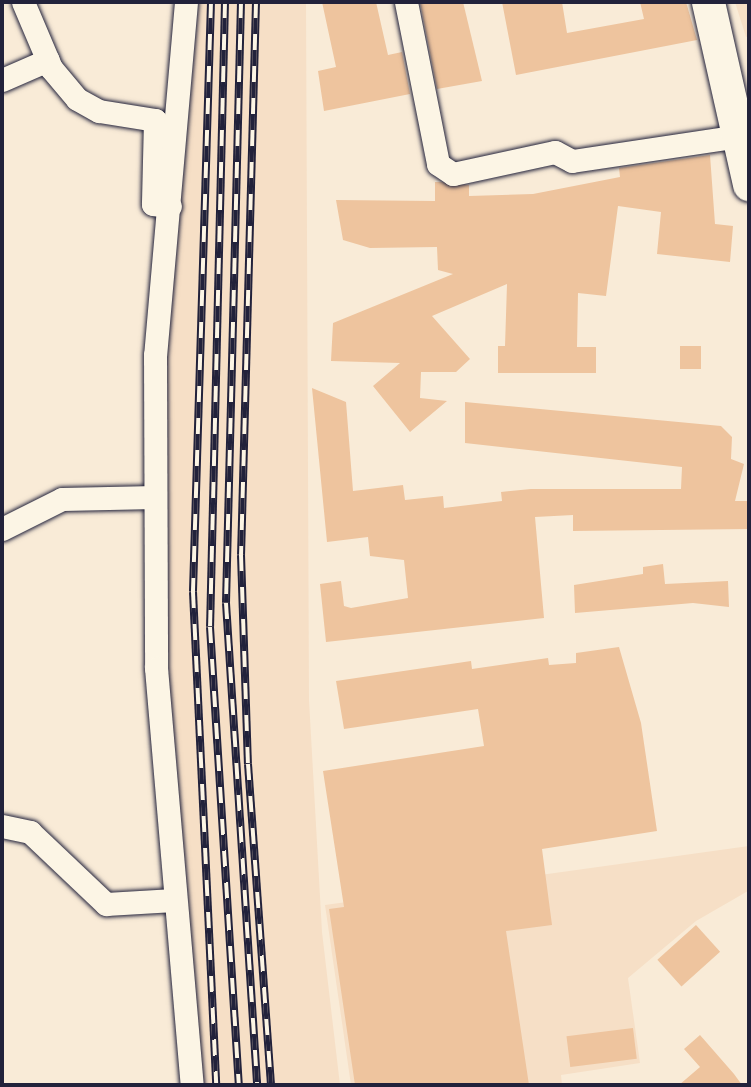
<!DOCTYPE html>
<style>
body{margin:0}
#map{position:relative;width:751px;height:1087px;overflow:hidden;background:#f9ebd7;font-family:"Playpen Sans",sans-serif}
div>[style]{position:absolute}
.built>*{inset:0;background:#f6dfc6}
.building>*{inset:0;background:#eec49e;transform-origin:0 0}
.roads{filter:drop-shadow(0 0 2px #22223b) drop-shadow(0 0 2px #22223b)}
.street>*{height:23px;margin:-11.5px;padding:0 11.5px;transform-origin:11.5px;border-radius:11.5px;background:#fcf5e5}
.secondary>*{height:33px;margin:-16.5px;padding:0 16.5px;transform-origin:16.5px;border-radius:16.5px;background:#fcf5e5}
.rail>*{height:8px;margin-top:-4px;transform-origin:0;background:repeating-linear-gradient(90deg,#fcf5e5 0 16px,#22223b 0 32px);box-sizing:border-box;border-block:2px solid #22223b}
span{translate:-50% -50%;white-space:nowrap;text-align:center;line-height:1.15;-webkit-text-stroke:6px #fcf5e5;paint-order:stroke}
.frame{position:absolute;inset:0;border:4px solid #22223b;pointer-events:none}
</style>
<div id="map">
<div class="built">
<i style="clip-path:polygon(199px 2px,306px 2px,309px 700px,322px 932px,340px 1085px,201px 1085px,165px 702px,165px 372px)"></i>
<i style="clip-path:polygon(735px 2px,749px 2px,749px 36px,746px 37px)"></i>
<i style="clip-path:polygon(749px 846px,748px 891px,696px 921px,628px 978px,640px 1063px,561px 1075px,562px 1085px,351px 1085px,325px 905px)"></i>
</div>
<div class="building">
<i style="clip-path:polygon(322px 2px,376px 2px,388px 55px,402px 52px,410px 94px,324px 111px,318px 71px,336px 67px)"></i>
<i style="clip-path:polygon(420px 2px,463px 2px,482px 81px,437px 89px)"></i>
<i style="clip-path:polygon(502px 2px,562px 2px,567px 33px,644px 19px,640px 2px,686px 2px,697px 40px,516px 75px)"></i>
<i style="clip-path:polygon(710px 155px,715px 224px,733px 226px,730px 262px,657px 254px,661px 212px,618px 206px,606px 296px,578px 293px,577px 347px,596px 347px,596px 373px,498px 373px,498px 346px,505px 346px,507px 284px,432px 316px,470px 359px,456px 372px,421px 372px,420px 398px,447px 401px,410px 432px,373px 386px,400px 363px,331px 361px,333px 323px,453px 274px,438px 270px,437px 247px,370px 248px,343px 240px,336px 200px,435px 201px,435px 182px,440px 182px,469px 185px,469px 196px,533px 194px,620px 177px,619px 168px)"></i>
<i style="left:701px;top:346px;width:23px;height:21px;rotate:90deg"></i>
<i style="clip-path:polygon(312px 388px,346px 402px,353px 491px,403px 485px,405px 500px,443px 496px,444px 508px,502px 501px,501px 492px,531px 489px,681px 489px,682px 467px,465px 443px,465px 402px,721px 426px,732px 437px,731px 459px,744px 464px,735px 501px,749px 501px,749px 529px,573px 531px,573px 515px,535px 517px,544px 618px,326px 642px,320px 584px,341px 581px,344px 606px,351px 608px,408px 598px,404px 560px,370px 556px,368px 537px,327px 542px)"></i>
<i style="clip-path:polygon(663px 564px,665px 584px,728px 581px,729px 607px,693px 603px,575px 613px,574px 585px,643px 574px,643px 567px)"></i>
<i style="clip-path:polygon(619px 647px,641px 723px,657px 831px,542px 849px,552px 925px,506px 931px,529px 1085px,355px 1085px,329px 909px,344px 907px,323px 771px,484px 746px,478px 709px,344px 729px,336px 681px,471px 661px,472px 669px,548px 658px,549px 665px,576px 663px,576px 653px)"></i>
<i style="left:696px;top:925px;width:36px;height:52px;rotate:48deg"></i>
<i style="left:633px;top:1028px;width:31px;height:67px;rotate:83deg"></i>
<i style="clip-path:polygon(700px 1035px,734px 1074px,742px 1085px,679px 1085px,700px 1067px,684px 1049px)"></i>
</div>
<div class="roads">
<div class="street">
<i style="left:23px;top:2px;width:72px;rotate:67deg"></i>
<i style="left:51px;top:68px;width:40px;rotate:50deg"></i>
<i style="left:77px;top:99px;width:25px;rotate:29deg"></i>
<i style="left:99px;top:111px;width:57px;rotate:9.1deg"></i>
<i style="left:155px;top:120px;width:84px;rotate:91.4deg"></i>
<i style="left:153px;top:204px;width:17px;rotate:7deg"></i>
<i style="left:186px;top:2px;width:354px;rotate:95deg"></i>
<i style="left:155px;top:355px;width:313px;rotate:89.8deg"></i>
<i style="left:156px;top:668px;width:419px;rotate:85.1deg"></i>
<i style="left:406px;top:2px;width:165px;rotate:78.8deg"></i>
<i style="left:438px;top:164px;width:18px;rotate:34deg"></i>
<i style="left:453px;top:174px;width:104px;rotate:-12.2deg"></i>
<i style="left:555px;top:152px;width:19px;rotate:28deg"></i>
<i style="left:572px;top:161px;width:170px;rotate:-8.5deg"></i>
<i style="left:2px;top:80px;width:50px;rotate:-23.5deg"></i>
<i style="left:2px;top:529px;width:67px;rotate:-26.6deg"></i>
<i style="left:62px;top:499px;width:93px;rotate:-1.2deg"></i>
<i style="left:2px;top:826px;width:29px;rotate:12deg"></i>
<i style="left:30px;top:832px;width:105px;rotate:43.5deg"></i>
<i style="left:106px;top:904px;width:68px;rotate:-3.4deg"></i>
</div>
<div class="secondary">
<i style="left:708px;top:2px;width:187px;rotate:77.3deg"></i>
</div>
</div>
<div class="rail">
<i style="left:211px;top:2px;width:590px;rotate:91.75deg"></i>
<i style="left:193px;top:592px;width:494px;rotate:87.3deg"></i>
<i style="left:225px;top:2px;width:625px;rotate:91.37deg"></i>
<i style="left:210px;top:627px;width:459px;rotate:86.4deg"></i>
<i style="left:241px;top:2px;width:601px;rotate:91.43deg"></i>
<i style="left:226px;top:603px;width:483px;rotate:86.3deg"></i>
<i style="left:256px;top:2px;width:553px;rotate:91.55deg"></i>
<i style="left:241px;top:555px;width:209px;rotate:88.1deg"></i>
<i style="left:248px;top:764px;width:322px;rotate:85.9deg"></i>
</div>
<div class="frame"></div>
</div>
